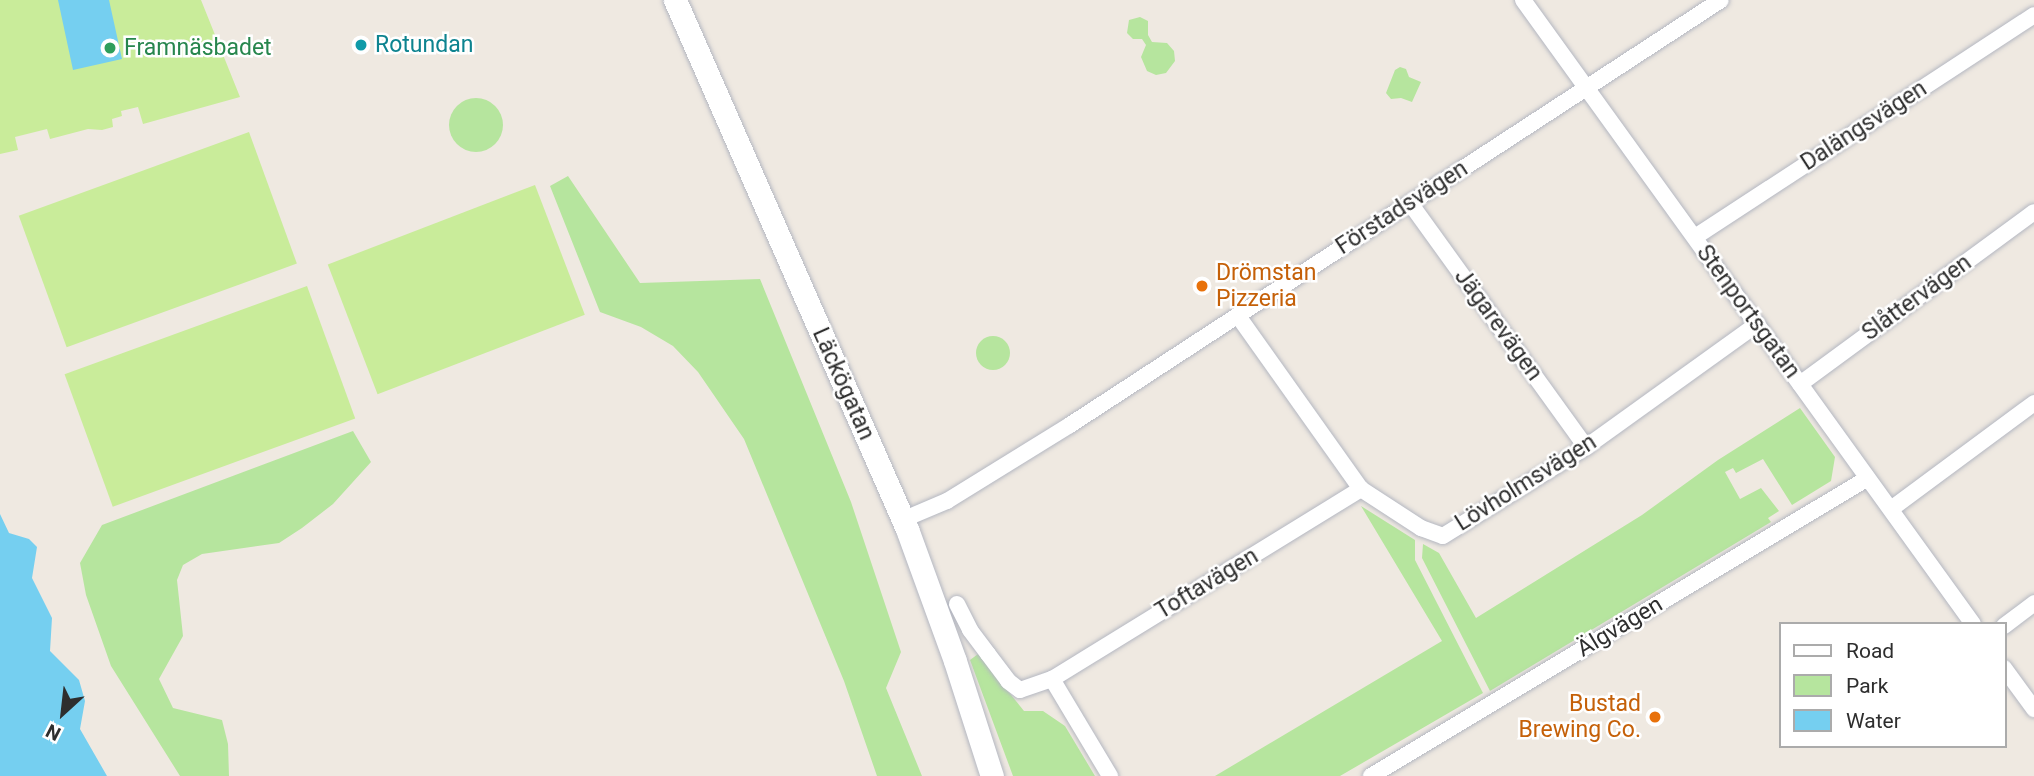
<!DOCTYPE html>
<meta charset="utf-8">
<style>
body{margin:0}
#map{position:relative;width:2034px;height:776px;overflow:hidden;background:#efe9e1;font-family:Roboto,sans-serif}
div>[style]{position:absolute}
.green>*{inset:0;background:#b6e59e}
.round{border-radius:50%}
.pitch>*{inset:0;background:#c9ec9a;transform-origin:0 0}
.water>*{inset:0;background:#75cff0}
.roads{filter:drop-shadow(0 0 2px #b4b7c1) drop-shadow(0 0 2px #b4b7c1)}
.street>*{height:16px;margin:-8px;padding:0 8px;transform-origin:8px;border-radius:8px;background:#fff}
.secondary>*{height:23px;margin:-11.5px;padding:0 11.5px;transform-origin:11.5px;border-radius:11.5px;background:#fff}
.dots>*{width:19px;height:19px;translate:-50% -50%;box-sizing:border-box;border:4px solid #fff;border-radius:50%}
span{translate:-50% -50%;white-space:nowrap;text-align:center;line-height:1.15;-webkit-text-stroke:5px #fff;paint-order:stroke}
.culture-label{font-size:23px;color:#0d838f}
.left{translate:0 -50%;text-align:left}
.leisure-label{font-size:23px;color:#27864d}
.street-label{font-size:23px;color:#2e2e2e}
.food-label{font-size:23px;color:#c56008}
.right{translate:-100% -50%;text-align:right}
.legend{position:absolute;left:1779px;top:622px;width:228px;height:126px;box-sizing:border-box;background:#fff;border:2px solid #ababab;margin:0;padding:9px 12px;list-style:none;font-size:21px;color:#2e2e2e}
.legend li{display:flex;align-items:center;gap:14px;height:35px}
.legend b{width:35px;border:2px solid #ababab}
.north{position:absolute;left:28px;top:678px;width:70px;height:70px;-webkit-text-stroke:5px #fff;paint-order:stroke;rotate:207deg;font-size:19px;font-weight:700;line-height:28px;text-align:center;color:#2e2e2e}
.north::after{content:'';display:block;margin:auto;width:24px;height:32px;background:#2e2e2e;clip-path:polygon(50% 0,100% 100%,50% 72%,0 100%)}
</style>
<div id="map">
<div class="green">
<i style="clip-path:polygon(1140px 17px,1148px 21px,1148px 35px,1152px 42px,1167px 43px,1174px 51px,1175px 61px,1166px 73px,1156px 75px,1147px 71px,1141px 57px,1146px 45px,1142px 39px,1133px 39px,1127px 33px,1129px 20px)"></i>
<i style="clip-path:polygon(1400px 67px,1406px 69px,1409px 77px,1421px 82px,1412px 102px,1401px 98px,1391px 99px,1386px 93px,1395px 70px)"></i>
<i class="round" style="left:449px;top:98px;width:54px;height:54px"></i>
<i style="clip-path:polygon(568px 176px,640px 283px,760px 279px,851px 502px,901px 652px,886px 688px,922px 776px,877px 776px,844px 681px,744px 439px,698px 372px,673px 346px,641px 327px,600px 312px,550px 186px)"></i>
<i class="round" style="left:976px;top:336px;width:34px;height:34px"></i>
<i style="clip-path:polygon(1800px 408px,1835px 457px,1831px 481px,1792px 505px,1763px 459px,1736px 473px,1733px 468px,1725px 472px,1740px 499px,1761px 488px,1779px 511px,1768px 518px,1771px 522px,1490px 691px,1422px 558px,1423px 544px,1439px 553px,1476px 618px,1642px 515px,1718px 460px)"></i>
<i style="clip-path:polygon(353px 431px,371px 462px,333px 504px,302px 528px,279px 543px,202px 554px,183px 565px,177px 580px,183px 636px,159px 679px,173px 708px,222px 720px,228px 744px,229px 776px,180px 776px,111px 666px,86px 595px,80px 563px,102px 525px)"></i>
<i style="clip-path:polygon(1361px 506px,1415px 540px,1415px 560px,1483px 693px,1340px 776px,1215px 776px,1442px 641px)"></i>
<i style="clip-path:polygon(978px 654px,1024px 711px,1043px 711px,1065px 726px,1095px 776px,1013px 776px,970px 660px)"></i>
</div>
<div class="pitch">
<i style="clip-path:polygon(0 0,201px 0,240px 97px,143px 124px,138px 107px,121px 111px,122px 116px,112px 119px,113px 127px,102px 130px,88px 129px,50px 139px,47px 129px,15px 137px,18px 150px,0 154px)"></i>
<i style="left:249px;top:132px;width:140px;height:245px;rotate:70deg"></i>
<i style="left:535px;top:185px;width:139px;height:222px;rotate:69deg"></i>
<i style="left:307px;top:286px;width:141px;height:258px;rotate:70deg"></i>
</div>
<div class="water">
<i style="clip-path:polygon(58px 0,109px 0,122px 59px,73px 70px)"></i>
<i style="clip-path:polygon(0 514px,9px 533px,29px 539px,37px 547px,32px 578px,52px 618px,50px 651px,79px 680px,85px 701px,80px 729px,107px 776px,0 776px)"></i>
</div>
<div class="roads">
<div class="street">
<i style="left:1523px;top:0;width:769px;rotate:54.2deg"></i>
<i style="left:1410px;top:203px;width:301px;rotate:54.2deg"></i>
<i style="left:1695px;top:237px;width:405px;rotate:-33.2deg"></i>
<i style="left:1238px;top:316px;width:212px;rotate:54.6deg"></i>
<i style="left:1361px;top:489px;width:72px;rotate:33deg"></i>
<i style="left:1421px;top:528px;width:23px;rotate:20deg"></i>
<i style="left:1443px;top:536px;width:168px;rotate:-31.9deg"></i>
<i style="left:1586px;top:447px;width:211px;rotate:-35.7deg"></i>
<i style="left:1800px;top:384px;width:290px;rotate:-36.3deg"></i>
<i style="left:1891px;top:509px;width:178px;rotate:-36.5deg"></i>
<i style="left:902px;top:520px;width:49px;rotate:-22.9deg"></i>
<i style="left:947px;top:501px;width:145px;rotate:-31.7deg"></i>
<i style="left:1070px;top:425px;width:777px;rotate:-33.14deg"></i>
<i style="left:957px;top:604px;width:29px;rotate:63deg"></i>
<i style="left:970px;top:630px;width:30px;rotate:53deg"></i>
<i style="left:988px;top:654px;width:34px;rotate:53deg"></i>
<i style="left:1008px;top:681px;width:15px;rotate:37deg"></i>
<i style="left:1020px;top:690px;width:34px;rotate:-19deg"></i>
<i style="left:1052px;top:679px;width:363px;rotate:-31.6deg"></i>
<i style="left:2004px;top:626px;width:38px;rotate:-37deg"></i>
<i style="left:2004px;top:668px;width:51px;rotate:53.8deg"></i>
<i style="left:1052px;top:679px;width:113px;rotate:59.1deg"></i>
<i style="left:1371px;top:776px;width:579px;rotate:-30.95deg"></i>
</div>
<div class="secondary">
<i style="left:675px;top:0;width:578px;rotate:66.32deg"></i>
<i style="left:907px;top:529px;width:140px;rotate:70deg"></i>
<i style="left:955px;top:661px;width:121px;rotate:72.2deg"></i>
</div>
</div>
<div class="dots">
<i style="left:361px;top:45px;background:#0f9aa8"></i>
<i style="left:110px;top:48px;background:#2e9e5b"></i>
<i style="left:1202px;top:286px;background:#e8710a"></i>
<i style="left:1655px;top:717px;background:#e8710a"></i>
</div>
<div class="culture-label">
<span class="left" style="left:375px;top:45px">Rotundan</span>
</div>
<div class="leisure-label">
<span class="left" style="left:124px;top:48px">Framnäsbadet</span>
</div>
<div class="street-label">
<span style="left:1864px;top:126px;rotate:-33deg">Dalängsvägen</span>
<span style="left:1402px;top:208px;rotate:-33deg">Förstadsvägen</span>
<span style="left:1917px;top:298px;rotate:-36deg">Slåttervägen</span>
<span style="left:1748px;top:312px;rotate:54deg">Stenportsgatan</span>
<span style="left:1498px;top:325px;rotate:54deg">Jägarevägen</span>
<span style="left:843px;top:384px;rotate:66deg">Läckögatan</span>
<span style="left:1526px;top:483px;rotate:-32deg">Lövholmsvägen</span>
<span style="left:1207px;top:584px;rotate:-31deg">Toftavägen</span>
<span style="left:1620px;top:627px;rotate:-31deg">Älgvägen</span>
</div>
<div class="food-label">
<span class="left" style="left:1216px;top:286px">Drömstan<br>Pizzeria</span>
<span class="right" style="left:1641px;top:717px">Bustad<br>Brewing Co.</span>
</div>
<ul class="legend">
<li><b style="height:9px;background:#fff"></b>Road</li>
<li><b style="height:19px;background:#b6e59e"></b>Park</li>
<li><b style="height:19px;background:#75cff0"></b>Water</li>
</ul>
<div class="north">N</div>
</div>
